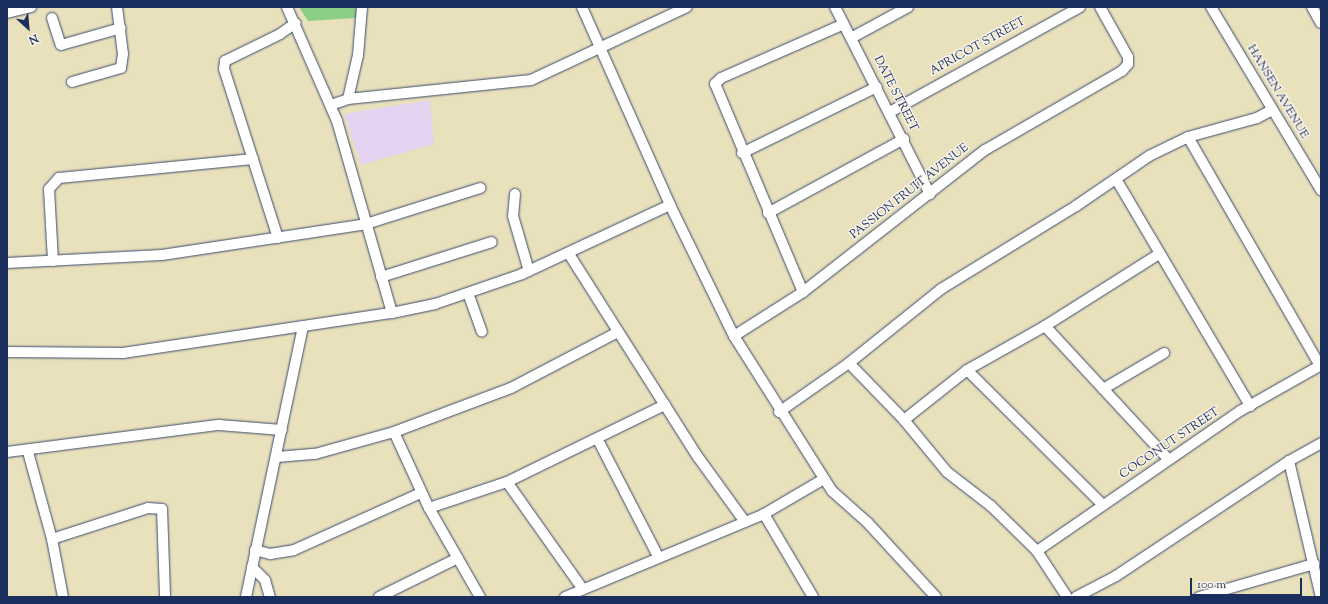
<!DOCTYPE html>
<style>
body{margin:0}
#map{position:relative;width:1328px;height:604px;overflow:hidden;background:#e9e0bc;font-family:"Sorts Mill Goudy",serif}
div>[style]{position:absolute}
.built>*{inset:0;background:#e5d3f1}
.green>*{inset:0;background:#8cce86}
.roads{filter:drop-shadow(0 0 1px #3a4a6c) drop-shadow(0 0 1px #3a4a6c)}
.minor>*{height:10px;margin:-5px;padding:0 5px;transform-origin:5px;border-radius:5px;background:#fff}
span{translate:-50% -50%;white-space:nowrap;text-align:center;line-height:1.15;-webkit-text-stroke:3px #f7f3e8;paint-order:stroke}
.street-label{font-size:12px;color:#1b2f5e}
.frame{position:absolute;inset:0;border:8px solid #1b2f5e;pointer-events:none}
.north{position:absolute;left:8px;top:8px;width:40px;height:40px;-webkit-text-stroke:3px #f7f3e8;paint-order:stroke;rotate:154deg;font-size:11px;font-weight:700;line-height:16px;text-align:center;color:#1b2f5e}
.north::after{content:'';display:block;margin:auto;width:14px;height:18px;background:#1b2f5e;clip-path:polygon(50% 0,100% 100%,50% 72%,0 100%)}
.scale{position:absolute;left:1190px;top:578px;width:112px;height:18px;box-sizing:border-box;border:2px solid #1b2f5e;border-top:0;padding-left:5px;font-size:12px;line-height:14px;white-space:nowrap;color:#1b2f5e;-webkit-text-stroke:3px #f7f3e8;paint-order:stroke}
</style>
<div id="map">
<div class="built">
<i style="clip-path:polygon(430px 100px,434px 144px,361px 165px,344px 114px)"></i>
</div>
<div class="green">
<i style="clip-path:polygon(299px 7px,356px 7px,356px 18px,308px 21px)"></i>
</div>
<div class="roads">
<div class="minor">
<i style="left:287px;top:7px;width:124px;rotate:66.3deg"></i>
<i style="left:337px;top:121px;width:200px;rotate:74deg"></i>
<i style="left:582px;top:7px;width:217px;rotate:66deg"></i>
<i style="left:670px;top:205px;width:146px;rotate:64deg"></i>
<i style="left:734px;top:336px;width:183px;rotate:57.7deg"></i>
<i style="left:832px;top:491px;width:47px;rotate:41.5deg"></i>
<i style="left:867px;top:522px;width:102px;rotate:47.4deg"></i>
<i style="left:835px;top:7px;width:210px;rotate:63.1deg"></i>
<i style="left:1211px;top:7px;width:214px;rotate:59deg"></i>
<i style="left:1312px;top:7px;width:18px;rotate:61deg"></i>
<i style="left:7px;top:13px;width:25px;rotate:-14deg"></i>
<i style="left:52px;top:18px;width:28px;rotate:72deg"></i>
<i style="left:61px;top:45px;width:62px;rotate:-15.8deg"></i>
<i style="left:851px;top:38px;width:65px;rotate:-28.5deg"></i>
<i style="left:72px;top:82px;width:51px;rotate:-15.9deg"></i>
<i style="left:121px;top:68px;width:14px;rotate:-82deg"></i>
<i style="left:123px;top:54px;width:47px;rotate:-97.3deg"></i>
<i style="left:348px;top:99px;width:45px;rotate:-77.2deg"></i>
<i style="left:358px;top:55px;width:48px;rotate:-85.2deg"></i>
<i style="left:331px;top:105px;width:18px;rotate:-19deg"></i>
<i style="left:348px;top:99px;width:184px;rotate:-5.9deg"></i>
<i style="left:531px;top:80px;width:172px;rotate:-25.1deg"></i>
<i style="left:890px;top:112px;width:217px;rotate:-28.9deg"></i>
<i style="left:1188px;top:137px;width:264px;rotate:60deg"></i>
<i style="left:742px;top:153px;width:150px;rotate:-26.1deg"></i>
<i style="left:1116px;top:179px;width:264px;rotate:59.4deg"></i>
<i style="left:515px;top:194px;width:22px;rotate:95deg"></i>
<i style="left:513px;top:216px;width:57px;rotate:73.8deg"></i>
<i style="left:768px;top:213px;width:155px;rotate:-28.6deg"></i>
<i style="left:278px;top:238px;width:177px;rotate:-107.7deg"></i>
<i style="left:224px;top:69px;width:8px;rotate:-83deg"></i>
<i style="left:225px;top:61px;width:61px;rotate:-26.1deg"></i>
<i style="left:280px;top:34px;width:19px;rotate:-35deg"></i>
<i style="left:569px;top:254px;width:241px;rotate:57.6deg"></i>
<i style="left:698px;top:457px;width:80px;rotate:54.1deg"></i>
<i style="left:53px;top:261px;width:72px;rotate:-93.2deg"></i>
<i style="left:49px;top:189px;width:15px;rotate:-48deg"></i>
<i style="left:59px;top:178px;width:195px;rotate:-5.6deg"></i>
<i style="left:7px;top:263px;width:155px;rotate:-3deg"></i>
<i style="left:162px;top:255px;width:206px;rotate:-8.6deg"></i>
<i style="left:366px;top:224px;width:120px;rotate:-17.5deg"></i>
<i style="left:381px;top:277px;width:116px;rotate:-17.5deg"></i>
<i style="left:803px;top:292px;width:226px;rotate:-112.9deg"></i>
<i style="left:715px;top:84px;width:8px;rotate:-45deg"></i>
<i style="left:721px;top:78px;width:134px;rotate:-23.7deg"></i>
<i style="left:468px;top:293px;width:41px;rotate:70.3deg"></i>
<i style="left:1045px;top:326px;width:181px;rotate:47.2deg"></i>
<i style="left:734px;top:336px;width:82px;rotate:-32.5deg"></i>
<i style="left:803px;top:292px;width:231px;rotate:-38deg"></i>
<i style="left:985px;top:150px;width:158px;rotate:-30deg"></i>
<i style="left:1122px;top:71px;width:9px;rotate:-49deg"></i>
<i style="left:1128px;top:64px;width:7px;rotate:-90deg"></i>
<i style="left:1128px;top:57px;width:57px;rotate:-119.2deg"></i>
<i style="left:7px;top:352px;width:116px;rotate:0.5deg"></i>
<i style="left:123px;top:353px;width:272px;rotate:-8.5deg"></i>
<i style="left:392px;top:313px;width:44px;rotate:-11.8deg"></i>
<i style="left:435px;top:304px;width:92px;rotate:-19deg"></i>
<i style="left:522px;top:274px;width:163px;rotate:-25deg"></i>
<i style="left:849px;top:363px;width:79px;rotate:46deg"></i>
<i style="left:904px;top:420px;width:67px;rotate:50.4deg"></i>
<i style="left:947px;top:472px;width:56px;rotate:37.7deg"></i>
<i style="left:991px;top:506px;width:64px;rotate:44.4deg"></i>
<i style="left:1037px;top:551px;width:55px;rotate:56.9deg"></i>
<i style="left:967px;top:370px;width:192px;rotate:44.8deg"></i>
<i style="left:1103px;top:389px;width:71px;rotate:-30.5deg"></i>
<i style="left:779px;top:412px;width:85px;rotate:-35deg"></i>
<i style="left:849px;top:363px;width:118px;rotate:-38.8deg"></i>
<i style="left:941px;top:289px;width:158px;rotate:-31.6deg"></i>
<i style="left:1076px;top:206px;width:88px;rotate:-34.4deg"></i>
<i style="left:1149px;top:156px;width:43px;rotate:-26deg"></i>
<i style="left:1188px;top:137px;width:72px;rotate:-15.4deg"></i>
<i style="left:1257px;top:118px;width:17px;rotate:-28deg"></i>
<i style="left:904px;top:420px;width:80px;rotate:-38.4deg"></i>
<i style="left:967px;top:370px;width:90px;rotate:-29.4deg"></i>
<i style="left:1045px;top:326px;width:135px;rotate:-32.3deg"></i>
<i style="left:394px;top:432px;width:84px;rotate:65.3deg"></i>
<i style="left:429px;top:508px;width:103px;rotate:60.2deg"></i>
<i style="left:598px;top:440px;width:131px;rotate:62.7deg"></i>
<i style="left:7px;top:452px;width:214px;rotate:-7.3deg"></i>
<i style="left:219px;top:425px;width:63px;rotate:4.5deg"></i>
<i style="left:28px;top:452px;width:90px;rotate:74.6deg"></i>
<i style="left:52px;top:539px;width:59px;rotate:79.3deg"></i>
<i style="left:277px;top:457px;width:38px;rotate:-5deg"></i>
<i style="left:315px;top:454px;width:82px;rotate:-15.6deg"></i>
<i style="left:394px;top:432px;width:125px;rotate:-20.6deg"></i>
<i style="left:511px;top:388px;width:121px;rotate:-27.6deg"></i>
<i style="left:1289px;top:461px;width:140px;rotate:76.8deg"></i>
<i style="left:507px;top:482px;width:130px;rotate:54.7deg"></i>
<i style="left:429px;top:508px;width:82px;rotate:-18.4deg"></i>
<i style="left:507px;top:482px;width:176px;rotate:-26deg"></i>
<i style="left:764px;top:514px;width:96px;rotate:59.4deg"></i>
<i style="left:52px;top:539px;width:101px;rotate:-17.9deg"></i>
<i style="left:148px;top:508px;width:14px;rotate:4deg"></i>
<i style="left:162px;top:509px;width:88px;rotate:88deg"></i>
<i style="left:255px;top:550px;width:16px;rotate:15deg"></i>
<i style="left:270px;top:554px;width:24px;rotate:-9deg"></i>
<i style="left:294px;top:550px;width:139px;rotate:-24.2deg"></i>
<i style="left:1037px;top:551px;width:247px;rotate:-34.6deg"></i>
<i style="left:1240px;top:411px;width:93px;rotate:-29.6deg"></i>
<i style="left:252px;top:567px;width:18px;rotate:45deg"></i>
<i style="left:265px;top:580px;width:18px;rotate:74deg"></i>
<i style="left:246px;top:597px;width:276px;rotate:-78.1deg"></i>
<i style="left:379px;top:597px;width:88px;rotate:-26.3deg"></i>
<i style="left:565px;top:597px;width:216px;rotate:-22.6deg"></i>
<i style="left:764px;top:514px;width:69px;rotate:-30.3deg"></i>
<i style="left:1076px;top:597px;width:45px;rotate:-27.7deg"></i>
<i style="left:1116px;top:576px;width:208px;rotate:-33.6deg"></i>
<i style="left:1289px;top:461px;width:37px;rotate:-29deg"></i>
<i style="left:1199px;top:597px;width:120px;rotate:-16deg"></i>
</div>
</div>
<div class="street-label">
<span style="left:978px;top:47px;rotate:-29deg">APRICOT STREET</span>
<span style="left:1277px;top:92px;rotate:59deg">HANSEN AVENUE</span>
<span style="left:895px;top:94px;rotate:63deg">DATE STREET</span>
<span style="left:910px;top:192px;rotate:-38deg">PASSION FRUIT AVENUE</span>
<span style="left:1170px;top:444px;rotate:-34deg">COCONUT STREET</span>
</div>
<div class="frame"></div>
<div class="north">N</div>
<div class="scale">100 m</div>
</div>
